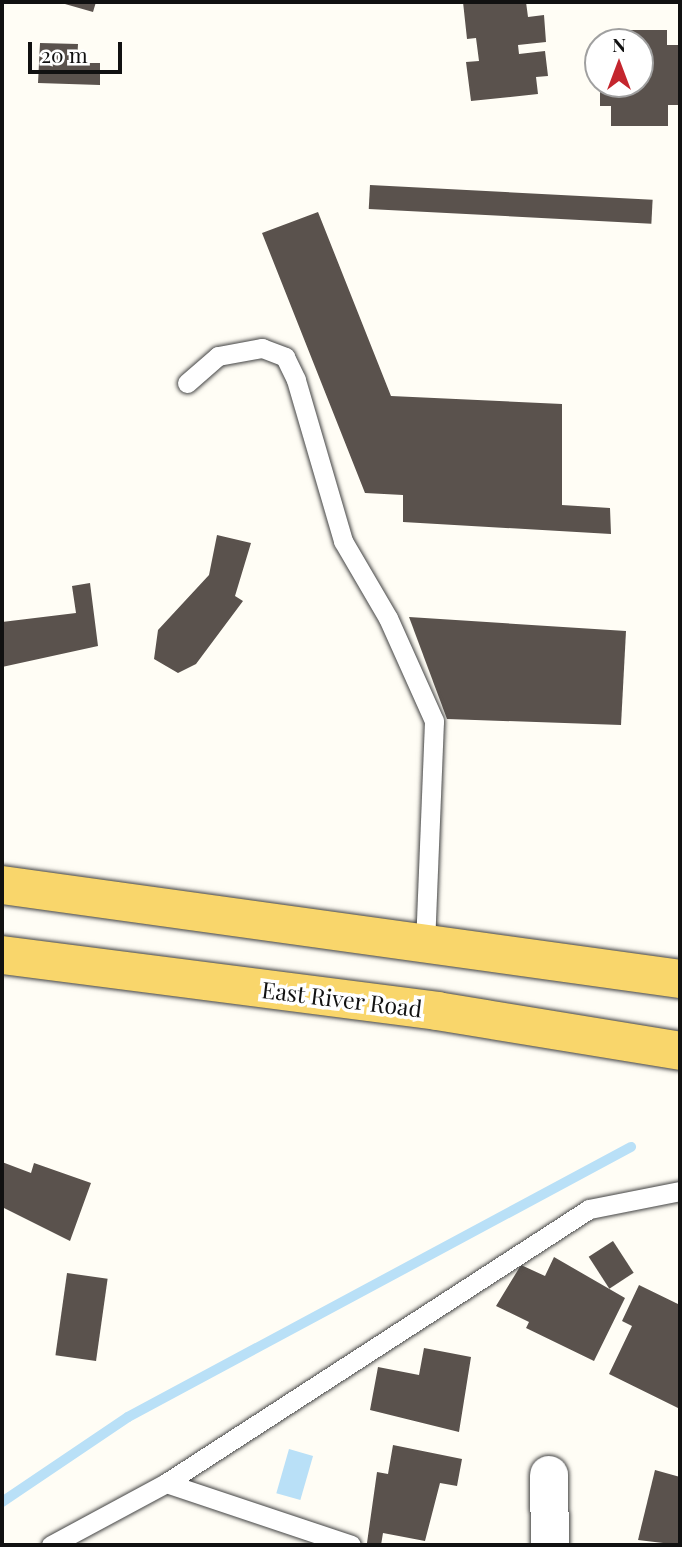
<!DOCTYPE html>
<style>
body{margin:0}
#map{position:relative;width:682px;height:1547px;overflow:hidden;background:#fffdf5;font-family:"Playfair Display",serif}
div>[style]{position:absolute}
.water>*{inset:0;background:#b9e0f7;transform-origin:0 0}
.stream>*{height:10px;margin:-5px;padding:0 5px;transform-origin:5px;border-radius:5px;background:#b9e0f7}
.building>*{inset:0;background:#5a524d;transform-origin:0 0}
.roads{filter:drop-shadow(0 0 2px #444) drop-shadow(0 0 2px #444)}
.service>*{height:19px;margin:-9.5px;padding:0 9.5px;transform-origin:9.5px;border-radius:9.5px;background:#fff}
.minor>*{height:38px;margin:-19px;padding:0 19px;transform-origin:19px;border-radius:19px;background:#fff}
.primary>*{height:38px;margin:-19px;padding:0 19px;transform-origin:19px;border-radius:19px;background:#f9d66b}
span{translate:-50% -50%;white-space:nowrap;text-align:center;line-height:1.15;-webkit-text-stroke:7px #fff;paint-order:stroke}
.street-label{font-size:23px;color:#111}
.frame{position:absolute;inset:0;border:4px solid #111;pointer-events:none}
.north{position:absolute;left:584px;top:28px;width:70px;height:70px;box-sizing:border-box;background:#fff;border:2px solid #a0a0a0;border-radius:50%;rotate:0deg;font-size:19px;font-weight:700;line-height:28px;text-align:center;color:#111}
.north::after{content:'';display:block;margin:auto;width:24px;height:32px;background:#c4262e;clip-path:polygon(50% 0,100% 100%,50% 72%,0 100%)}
.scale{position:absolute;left:28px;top:42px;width:94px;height:32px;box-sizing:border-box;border:4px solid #111;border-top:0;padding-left:9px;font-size:21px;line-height:24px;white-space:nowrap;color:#111;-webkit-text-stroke:5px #fff;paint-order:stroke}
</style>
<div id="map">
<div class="water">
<i style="left:289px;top:1449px;width:25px;height:46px;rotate:16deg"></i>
</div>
<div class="stream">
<i style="left:2px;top:1502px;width:152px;rotate:-34deg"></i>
<i style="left:128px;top:1417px;width:571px;rotate:-28.23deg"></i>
</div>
<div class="building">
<i style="clip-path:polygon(58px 2px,96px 2px,93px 12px)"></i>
<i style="clip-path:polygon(463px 2px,526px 2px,528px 17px,544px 15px,546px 42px,518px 45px,519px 54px,545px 51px,548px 76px,536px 77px,538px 94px,471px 101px,466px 62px,479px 61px,476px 38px,467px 39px)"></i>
<i style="clip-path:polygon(613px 30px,667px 30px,667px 45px,678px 45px,679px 105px,668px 105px,668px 126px,611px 126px,611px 106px,600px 106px,600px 84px,640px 84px,640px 42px,613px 42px)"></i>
<i style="clip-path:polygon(40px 43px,78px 44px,77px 63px,100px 63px,100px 85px,38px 83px)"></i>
<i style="left:370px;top:185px;width:283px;height:24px;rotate:3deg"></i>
<i style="clip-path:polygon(318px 212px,391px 396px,562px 404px,562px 505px,610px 508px,611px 534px,403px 522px,403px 495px,365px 493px,262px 233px)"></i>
<i style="clip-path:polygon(217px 535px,251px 543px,235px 596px,243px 601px,196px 664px,178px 673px,154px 659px,158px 630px,209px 575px)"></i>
<i style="clip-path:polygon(90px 583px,98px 646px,2px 667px,2px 622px,76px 613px,72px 586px)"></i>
<i style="clip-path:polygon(409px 617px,626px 631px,621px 725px,447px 719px)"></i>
<i style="clip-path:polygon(2px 1162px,31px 1173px,34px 1163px,91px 1183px,70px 1241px,2px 1207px)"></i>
<i style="left:613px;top:1241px;width:38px;height:29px;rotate:57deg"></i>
<i style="clip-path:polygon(554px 1257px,625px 1298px,594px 1361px,526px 1328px,529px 1322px,496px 1306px,521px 1265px,545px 1276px)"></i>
<i style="left:67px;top:1273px;width:41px;height:83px;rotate:8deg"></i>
<i style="clip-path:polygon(639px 1285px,680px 1305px,680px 1409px,609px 1374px,632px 1326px,622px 1321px)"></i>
<i style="clip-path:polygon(424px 1348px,471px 1357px,459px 1432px,370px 1410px,378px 1367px,419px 1375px)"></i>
<i style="clip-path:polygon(393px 1445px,462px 1459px,457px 1486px,440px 1483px,425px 1541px,383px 1533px,381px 1545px,367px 1543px,377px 1472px,388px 1474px)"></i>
<i style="clip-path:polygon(655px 1470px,680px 1477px,680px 1545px,638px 1540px)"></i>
</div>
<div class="roads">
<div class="service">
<i style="left:187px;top:383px;width:41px;rotate:-41.1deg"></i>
<i style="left:218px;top:356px;width:45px;rotate:-10.3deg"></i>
<i style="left:262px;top:348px;width:25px;rotate:21deg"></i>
<i style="left:285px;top:357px;width:25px;rotate:64deg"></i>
<i style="left:296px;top:380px;width:168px;rotate:73.7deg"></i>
<i style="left:343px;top:541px;width:89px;rotate:59.7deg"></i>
<i style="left:388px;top:618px;width:113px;rotate:65.9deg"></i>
<i style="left:434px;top:721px;width:220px;rotate:92.3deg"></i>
<i style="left:166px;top:1483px;width:195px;rotate:18.5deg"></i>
<i style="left:51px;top:1545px;width:131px;rotate:-28.3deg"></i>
<i style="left:166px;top:1483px;width:504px;rotate:-32.93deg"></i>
<i style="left:589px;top:1209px;width:93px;rotate:-11.2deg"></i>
</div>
<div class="minor">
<i style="left:549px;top:1475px;width:70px;rotate:89.2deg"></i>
</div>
<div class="primary">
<i style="left:2px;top:885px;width:684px;rotate:7.89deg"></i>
<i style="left:2px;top:955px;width:439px;rotate:7.3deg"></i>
<i style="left:437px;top:1011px;width:246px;rotate:9.3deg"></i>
</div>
</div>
<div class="street-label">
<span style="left:342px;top:999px;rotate:7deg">East River Road</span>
</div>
<div class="frame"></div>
<div class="north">N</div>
<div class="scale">20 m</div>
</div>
